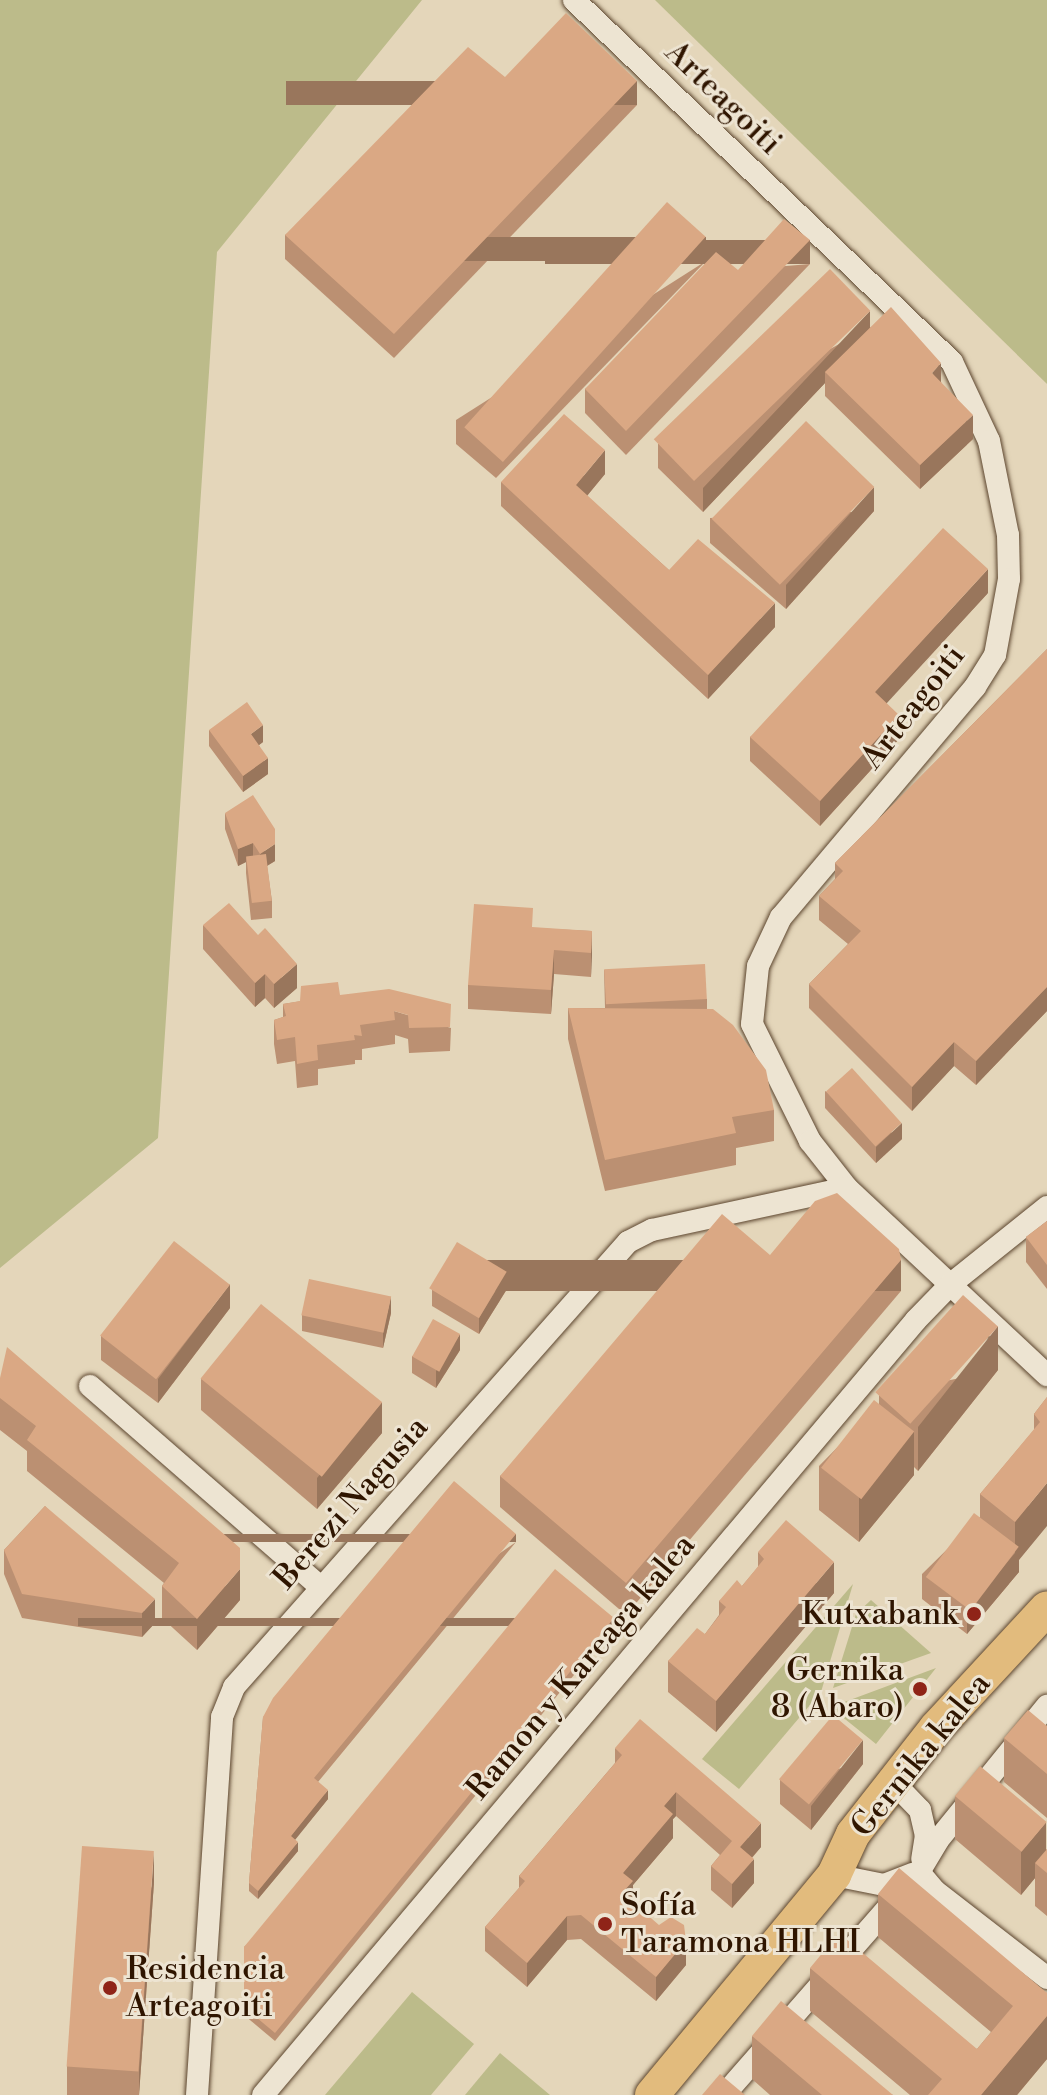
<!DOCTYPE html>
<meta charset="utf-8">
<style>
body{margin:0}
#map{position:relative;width:1047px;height:2095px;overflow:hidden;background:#e4d6ba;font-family:"Libre Bodoni",serif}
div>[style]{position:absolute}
.green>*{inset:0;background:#bcbb8a}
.roads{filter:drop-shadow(0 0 2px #5c452e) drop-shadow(0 0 2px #5c452e)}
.minor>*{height:22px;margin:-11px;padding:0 11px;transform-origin:11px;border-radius:11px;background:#ede4d2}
.primary>*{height:34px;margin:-17px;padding:0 17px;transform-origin:17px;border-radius:17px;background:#e2bb7d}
.wall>*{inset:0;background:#bb9072}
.shaded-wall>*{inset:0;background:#99765c;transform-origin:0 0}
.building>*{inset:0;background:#daa884;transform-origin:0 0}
.dots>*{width:22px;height:22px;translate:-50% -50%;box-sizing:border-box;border:4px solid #ede4d2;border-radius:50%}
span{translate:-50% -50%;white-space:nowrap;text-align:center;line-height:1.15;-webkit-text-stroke:6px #ede4d2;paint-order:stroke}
.street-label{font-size:32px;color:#2f1500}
.poi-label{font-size:32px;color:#2f1500}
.right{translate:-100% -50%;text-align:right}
.left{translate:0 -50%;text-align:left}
</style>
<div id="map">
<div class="green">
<i style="clip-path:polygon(0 0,422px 0,217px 252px,158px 1138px,0 1268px)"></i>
<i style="clip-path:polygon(655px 0,1047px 0,1047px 384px)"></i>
<i style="clip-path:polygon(853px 1584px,821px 1692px,739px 1789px,702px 1759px)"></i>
<i style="clip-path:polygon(871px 1600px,931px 1653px,833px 1688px,856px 1614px)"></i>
<i style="clip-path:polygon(936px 1668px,876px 1744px,830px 1707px,831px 1707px)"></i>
<i style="clip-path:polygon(412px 1992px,474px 2044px,431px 2095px,325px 2095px)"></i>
<i style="clip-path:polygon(500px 2053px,550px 2095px,465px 2095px)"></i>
</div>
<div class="roads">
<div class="minor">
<i style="left:574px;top:0;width:523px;rotate:43.76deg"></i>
<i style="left:952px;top:362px;width:87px;rotate:64.9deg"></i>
<i style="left:989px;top:441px;width:96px;rotate:78.6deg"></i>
<i style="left:1008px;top:535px;width:44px;rotate:88.7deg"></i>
<i style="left:1009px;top:579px;width:77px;rotate:100.4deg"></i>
<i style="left:995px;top:655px;width:38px;rotate:122deg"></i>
<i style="left:975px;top:687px;width:301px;rotate:130.1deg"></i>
<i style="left:781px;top:917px;width:54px;rotate:115.1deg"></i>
<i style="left:758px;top:966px;width:58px;rotate:95.9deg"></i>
<i style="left:752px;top:1024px;width:131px;rotate:63.6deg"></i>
<i style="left:810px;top:1141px;width:60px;rotate:51.8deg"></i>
<i style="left:847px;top:1188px;width:274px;rotate:43.1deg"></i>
<i style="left:90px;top:1386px;width:304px;rotate:41.1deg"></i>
<i style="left:893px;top:1782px;width:39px;rotate:46deg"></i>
<i style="left:920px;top:1810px;width:26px;rotate:77deg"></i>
<i style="left:926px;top:1835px;width:24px;rotate:99deg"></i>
<i style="left:919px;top:1872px;width:25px;rotate:50deg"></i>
<i style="left:935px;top:1891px;width:142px;rotate:37.8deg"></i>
<i style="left:834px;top:1875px;width:51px;rotate:11.3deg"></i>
<i style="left:884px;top:1885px;width:31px;rotate:-21deg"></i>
<i style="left:197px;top:2095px;width:379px;rotate:-86.2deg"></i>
<i style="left:222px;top:1717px;width:32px;rotate:-68deg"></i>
<i style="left:234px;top:1687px;width:594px;rotate:-48.48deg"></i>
<i style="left:628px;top:1242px;width:27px;rotate:-27deg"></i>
<i style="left:652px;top:1230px;width:199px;rotate:-12.2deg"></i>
<i style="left:263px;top:2095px;width:1013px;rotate:-49.88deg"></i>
<i style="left:916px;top:1320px;width:50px;rotate:-45.8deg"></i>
<i style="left:951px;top:1284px;width:123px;rotate:-38.7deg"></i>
<i style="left:724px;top:2095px;width:296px;rotate:-48.8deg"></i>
<i style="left:919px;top:1872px;width:37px;rotate:-59deg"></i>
<i style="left:938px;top:1840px;width:173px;rotate:-50.9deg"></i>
</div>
<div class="primary">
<i style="left:652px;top:2095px;width:286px;rotate:-50.4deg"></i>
<i style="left:834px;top:1875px;width:45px;rotate:-65.1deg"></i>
<i style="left:853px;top:1834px;width:135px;rotate:-51.9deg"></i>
<i style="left:936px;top:1728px;width:163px;rotate:-47.2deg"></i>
</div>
</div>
<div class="wall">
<i style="clip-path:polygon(505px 77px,637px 105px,394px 358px,285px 259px,285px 235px)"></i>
<i style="clip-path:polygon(706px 261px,496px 478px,456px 444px,456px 420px)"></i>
<i style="clip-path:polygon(810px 264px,626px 455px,585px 413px,585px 389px,738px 270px)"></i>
<i style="clip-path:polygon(870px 327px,941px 382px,973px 439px,920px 489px,825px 396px,825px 383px,703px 512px,658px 468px,658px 444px)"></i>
<i style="clip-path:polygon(605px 474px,587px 496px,669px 570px,775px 627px,708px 699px,501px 506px,501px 482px)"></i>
<i style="clip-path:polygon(874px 511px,786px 609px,710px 543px,710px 518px)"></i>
<i style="clip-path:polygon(988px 593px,886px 703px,899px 739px,820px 826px,750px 761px,750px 737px)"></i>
<i style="clip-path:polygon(1047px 649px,1047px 1011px,976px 1085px,954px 1066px,912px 1111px,809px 1008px,809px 984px,848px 944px,819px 920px,819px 896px,835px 879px,835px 863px)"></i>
<i style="clip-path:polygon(209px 730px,263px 742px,259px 745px,268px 774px,243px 792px,209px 746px)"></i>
<i style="clip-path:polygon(225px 813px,275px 861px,267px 866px,272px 901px,272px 918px,251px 920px,246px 873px,246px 862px,238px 866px,225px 829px)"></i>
<i style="clip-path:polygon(203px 925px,297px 988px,274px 1008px,265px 998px,255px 1007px,203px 949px)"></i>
<i style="clip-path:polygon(533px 928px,592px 931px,591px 977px,554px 974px,551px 1014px,468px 1009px,468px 985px)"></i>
<i style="clip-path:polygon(604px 970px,707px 999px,707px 1009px,774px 1110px,774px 1141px,736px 1148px,736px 1165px,605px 1191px,568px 1039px,568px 1008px,605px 1008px)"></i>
<i style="clip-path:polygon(340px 995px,451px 1028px,450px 1051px,409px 1053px,408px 1039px,395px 1035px,395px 1044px,362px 1049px,362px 1060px,355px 1060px,355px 1064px,318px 1069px,318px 1085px,297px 1088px,295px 1061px,277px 1064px,274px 1044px,274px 1020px,283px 1017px,283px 1004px)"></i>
<i style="clip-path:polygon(825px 1091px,902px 1139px,876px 1163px,825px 1108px)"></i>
<i style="clip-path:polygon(1047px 1221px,1047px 1289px,1026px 1262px,1026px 1237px)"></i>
<i style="clip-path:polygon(770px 1255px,901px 1291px,626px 1615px,500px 1507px,500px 1476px)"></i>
<i style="clip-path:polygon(507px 1289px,479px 1334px,432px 1306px,432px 1290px)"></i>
<i style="clip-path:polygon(230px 1308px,158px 1403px,101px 1360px,101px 1336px)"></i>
<i style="clip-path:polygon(391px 1313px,383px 1348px,302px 1331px,302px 1315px)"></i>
<i style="clip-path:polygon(460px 1350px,436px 1388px,412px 1373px,412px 1356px)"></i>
<i style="clip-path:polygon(998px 1370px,918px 1471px,914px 1467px,914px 1475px,859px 1542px,819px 1510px,819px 1466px,879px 1405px,879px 1395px)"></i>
<i style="clip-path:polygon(0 1378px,240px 1600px,197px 1650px,162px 1618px,162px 1586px,164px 1583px,27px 1471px,27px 1451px,0 1430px)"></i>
<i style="clip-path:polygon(201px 1379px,382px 1433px,317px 1509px,201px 1410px)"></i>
<i style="clip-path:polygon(1047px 1397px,1019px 1560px,1019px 1572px,967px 1634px,922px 1599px,922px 1574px,980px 1517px,980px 1494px,1034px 1430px,1034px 1414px)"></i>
<i style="clip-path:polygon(45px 1506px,155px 1623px,142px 1637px,22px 1618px,4px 1574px,4px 1550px)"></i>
<i style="clip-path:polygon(516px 1542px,318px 1782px,328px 1799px,294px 1840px,298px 1851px,258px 1899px,249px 1891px,249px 1883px,263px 1717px)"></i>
<i style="clip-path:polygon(758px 1552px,834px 1593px,716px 1732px,668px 1692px,668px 1661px,705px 1634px,719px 1615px,719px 1601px,742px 1586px,758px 1567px)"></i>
<i style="clip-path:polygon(614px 1626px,275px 2041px,244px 2015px,244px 1947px)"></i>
<i style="clip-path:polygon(1047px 1726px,1047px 1818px,1004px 1782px,1004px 1738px)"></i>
<i style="clip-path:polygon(615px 1748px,761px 1847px,752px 1858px,754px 1883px,732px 1908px,711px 1890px,711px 1866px,720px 1855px,676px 1816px,673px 1819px,673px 1838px,633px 1885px,633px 1902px,686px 1965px,656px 2001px,581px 1939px,567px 1940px,527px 1987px,485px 1951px,485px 1927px,519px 1888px,519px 1876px,615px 1763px)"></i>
<i style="clip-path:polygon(863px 1764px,811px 1830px,780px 1804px,780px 1780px)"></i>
<i style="clip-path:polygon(955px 1796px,1046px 1850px,1047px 1849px,1047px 1916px,1035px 1906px,1035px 1878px,1021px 1895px,955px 1839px)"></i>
<i style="clip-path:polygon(154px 1882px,139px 2095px,67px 2095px,67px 2066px)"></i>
<i style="clip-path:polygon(878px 1894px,1047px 1993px,1047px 2059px,1017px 2095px,910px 2095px,810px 2011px,810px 1968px,977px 2049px,991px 2032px,878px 1937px)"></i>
<i style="clip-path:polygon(752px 2036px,893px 2095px,770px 2095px,752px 2079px)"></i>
</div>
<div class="shaded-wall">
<i style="left:637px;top:81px;width:24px;height:351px;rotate:90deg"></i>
<i style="left:706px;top:237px;width:24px;height:302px;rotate:90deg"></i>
<i style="left:810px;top:240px;width:24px;height:265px;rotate:90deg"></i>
<i style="clip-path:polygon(870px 311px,870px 335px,825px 372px,825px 383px,703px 512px,703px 488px)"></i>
<i style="clip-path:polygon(941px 363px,941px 387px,932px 373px)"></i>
<i style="clip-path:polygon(973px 415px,973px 439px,920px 489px,920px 465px)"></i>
<i style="clip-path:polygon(605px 450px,605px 474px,576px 509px,576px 485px)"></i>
<i style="clip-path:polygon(874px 487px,874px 511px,786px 609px,786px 585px)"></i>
<i style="clip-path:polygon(988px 569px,988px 593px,875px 716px,875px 692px)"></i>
<i style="clip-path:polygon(775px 603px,775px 627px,708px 699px,708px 675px)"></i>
<i style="clip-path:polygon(899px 715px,899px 739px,820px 826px,820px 801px)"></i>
<i style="clip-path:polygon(263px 725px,263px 742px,251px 751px,251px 734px)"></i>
<i style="clip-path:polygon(268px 758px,268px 774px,243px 792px,243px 776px)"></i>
<i style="clip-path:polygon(253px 843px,253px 859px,246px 857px,246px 862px,238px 866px,238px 849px)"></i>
<i style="clip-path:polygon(275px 844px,275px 861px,260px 870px,260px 854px)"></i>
<i style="clip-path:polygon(592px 931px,592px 955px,591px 977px,591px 953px)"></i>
<i style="clip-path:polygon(554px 950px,554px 974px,551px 1014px,551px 990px)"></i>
<i style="clip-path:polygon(297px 964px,297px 988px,274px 1008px,274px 984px)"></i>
<i style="clip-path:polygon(265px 974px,265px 998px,255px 1007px,255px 983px)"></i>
<i style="clip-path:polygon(1047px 987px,1047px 1011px,976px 1085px,976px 1061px)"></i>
<i style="clip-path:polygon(954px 1042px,954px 1066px,912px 1111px,912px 1087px)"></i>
<i style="clip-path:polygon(902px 1123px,902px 1139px,876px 1163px,876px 1147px)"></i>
<i style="left:901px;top:1260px;width:31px;height:424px;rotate:90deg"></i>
<i style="clip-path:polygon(507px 1272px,507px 1289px,479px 1334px,479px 1318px)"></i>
<i style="clip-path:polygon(230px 1284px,230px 1308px,158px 1403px,158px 1379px)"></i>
<i style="clip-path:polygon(391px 1296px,391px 1313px,383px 1348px,383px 1332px)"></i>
<i style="clip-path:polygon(998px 1326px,998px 1370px,918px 1471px,918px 1427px)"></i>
<i style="clip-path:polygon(460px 1334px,460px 1350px,436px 1388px,436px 1371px)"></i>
<i style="clip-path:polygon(382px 1402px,382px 1433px,317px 1509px,317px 1478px)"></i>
<i style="clip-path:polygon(914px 1431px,914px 1475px,859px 1542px,859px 1498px)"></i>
<i style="clip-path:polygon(1047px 1483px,1047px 1526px,1019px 1560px,1019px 1572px,967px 1634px,967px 1610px,1015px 1553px,1015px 1522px)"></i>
<i style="left:516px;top:1534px;width:8px;height:317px;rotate:90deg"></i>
<i style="clip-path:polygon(834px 1562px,834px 1593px,716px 1732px,716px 1701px)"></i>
<i style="clip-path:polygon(240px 1569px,240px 1600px,197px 1650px,197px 1619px)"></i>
<i style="clip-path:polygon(155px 1599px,155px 1623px,142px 1637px,142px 1613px)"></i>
<i style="left:614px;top:1618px;width:8px;height:536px;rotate:90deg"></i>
<i style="clip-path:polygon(863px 1740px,863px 1764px,811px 1830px,811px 1806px)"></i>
<i style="clip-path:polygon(328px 1790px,328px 1799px,291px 1845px,291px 1836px)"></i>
<i style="clip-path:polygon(676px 1792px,676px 1816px,673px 1819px,673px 1838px,633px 1885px,633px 1905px,622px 1917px,623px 1873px,664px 1806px)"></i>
<i style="clip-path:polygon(1046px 1822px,1046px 1865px,1035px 1863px,1035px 1878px,1021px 1895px,1021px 1852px)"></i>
<i style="clip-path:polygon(761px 1823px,761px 1847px,740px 1871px,740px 1847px)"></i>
<i style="clip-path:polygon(298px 1842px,298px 1851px,258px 1899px,258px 1891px)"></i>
<i style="clip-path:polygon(154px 1851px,154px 1882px,139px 2095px,139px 2071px)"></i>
<i style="clip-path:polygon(754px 1859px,754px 1883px,732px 1908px,732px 1884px)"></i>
<i style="clip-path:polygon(567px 1916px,567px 1940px,527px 1987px,527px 1963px)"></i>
<i style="clip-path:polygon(686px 1941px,686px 1965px,656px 2001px,656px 1977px)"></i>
<i style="clip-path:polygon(1047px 2016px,1047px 2059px,1017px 2095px,981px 2095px)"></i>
</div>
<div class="building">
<i style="clip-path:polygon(566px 13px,637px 81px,394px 334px,285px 235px,468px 47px,505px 77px)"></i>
<i style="left:667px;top:202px;width:52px;height:303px;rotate:42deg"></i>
<i style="clip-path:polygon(784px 219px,810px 240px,626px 431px,585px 389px,716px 252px,738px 270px)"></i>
<i style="left:830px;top:269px;width:58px;height:245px;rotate:46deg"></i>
<i style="clip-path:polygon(891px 307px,941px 363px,932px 373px,973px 415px,920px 465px,825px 372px)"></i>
<i style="clip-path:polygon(564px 414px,605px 450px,576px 485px,669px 570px,698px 539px,775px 603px,708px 675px,501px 482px)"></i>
<i style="left:806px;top:421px;width:95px;height:136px;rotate:44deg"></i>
<i style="clip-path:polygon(943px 528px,988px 569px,875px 692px,899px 715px,820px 801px,750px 737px)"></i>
<i style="clip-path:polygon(1047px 649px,1047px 987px,976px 1061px,954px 1042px,912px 1087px,809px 984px,861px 931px,819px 896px,843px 871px,835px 863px)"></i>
<i style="clip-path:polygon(247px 702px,263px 725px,251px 734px,268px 758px,243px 776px,209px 730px)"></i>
<i style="clip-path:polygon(253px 795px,275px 829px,275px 844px,260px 854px,253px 843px,238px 849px,225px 813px)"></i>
<i style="left:266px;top:854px;width:47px;height:20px;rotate:83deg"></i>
<i style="clip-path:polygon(229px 903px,258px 935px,265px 928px,297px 964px,274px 984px,265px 974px,255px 983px,203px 925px)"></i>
<i style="clip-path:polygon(474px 904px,533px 908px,532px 927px,592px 931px,591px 953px,554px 950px,551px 990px,468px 985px)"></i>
<i style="left:705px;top:964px;width:35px;height:101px;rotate:87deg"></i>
<i style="clip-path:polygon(338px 982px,340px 995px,389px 989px,451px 1004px,450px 1027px,409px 1028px,408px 1015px,394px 1011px,395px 1020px,360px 1025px,362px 1036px,354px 1035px,355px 1040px,317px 1045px,318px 1060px,297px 1064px,295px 1037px,277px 1040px,274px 1020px,286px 1016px,283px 1004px,300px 1001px,301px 986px)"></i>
<i style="clip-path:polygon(568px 1008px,713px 1009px,733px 1025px,766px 1070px,774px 1110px,732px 1117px,736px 1133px,605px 1160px)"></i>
<i style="left:852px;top:1068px;width:74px;height:35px;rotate:48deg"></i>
<i style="clip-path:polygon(837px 1193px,899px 1249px,901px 1260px,626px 1583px,500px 1476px,722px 1214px,770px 1255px,815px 1201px)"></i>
<i style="clip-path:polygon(1047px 1221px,1047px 1265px,1026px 1237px)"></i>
<i style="left:174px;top:1241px;width:71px;height:120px;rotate:38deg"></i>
<i style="left:457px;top:1242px;width:58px;height:54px;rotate:31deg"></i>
<i style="left:309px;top:1279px;width:84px;height:37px;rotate:12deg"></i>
<i style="left:963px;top:1295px;width:47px;height:131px;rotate:42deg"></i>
<i style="left:261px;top:1304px;width:156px;height:96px;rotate:39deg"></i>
<i style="left:433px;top:1319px;width:31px;height:43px;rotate:29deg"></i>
<i style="clip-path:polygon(7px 1347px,240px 1548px,240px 1569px,197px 1619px,162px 1586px,179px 1563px,27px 1440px,36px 1426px,0 1398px,0 1378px)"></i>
<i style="clip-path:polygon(1047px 1397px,1047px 1483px,1015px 1522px,980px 1494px,1040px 1422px,1034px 1414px)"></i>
<i style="left:874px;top:1400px;width:51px;height:86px;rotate:38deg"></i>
<i style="clip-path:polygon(454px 1481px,516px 1534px,314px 1778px,328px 1790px,291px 1836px,298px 1842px,258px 1891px,249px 1883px,263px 1717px,273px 1698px)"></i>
<i style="clip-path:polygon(45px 1506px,155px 1599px,142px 1613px,22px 1594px,4px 1550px)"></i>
<i style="left:974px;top:1513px;width:56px;height:80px;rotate:37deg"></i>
<i style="clip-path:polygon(786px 1520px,834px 1562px,716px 1701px,668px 1661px,697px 1628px,705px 1634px,726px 1607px,719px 1601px,737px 1580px,742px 1586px,764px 1559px,758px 1552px)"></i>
<i style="clip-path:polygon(555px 1569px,614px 1618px,275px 2033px,244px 2007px,244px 1947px)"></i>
<i style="clip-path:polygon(1028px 1710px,1047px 1726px,1047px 1774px,1004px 1738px)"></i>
<i style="left:833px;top:1715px;width:39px;height:84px;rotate:40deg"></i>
<i style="clip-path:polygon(640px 1719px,761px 1823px,740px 1847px,754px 1859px,732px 1884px,711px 1866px,732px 1841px,676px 1792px,664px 1806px,673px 1814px,623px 1873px,633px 1881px,622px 1893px,659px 1925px,671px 1917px,684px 1925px,686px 1941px,656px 1977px,581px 1915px,567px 1916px,527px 1963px,485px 1927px,525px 1881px,519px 1876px,622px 1755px,615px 1748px)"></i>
<i style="left:980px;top:1766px;width:87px;height:39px;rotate:40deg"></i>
<i style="left:82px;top:1846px;width:72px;height:221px;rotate:4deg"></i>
<i style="clip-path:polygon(1047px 1849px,1047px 1873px,1035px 1863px)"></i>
<i style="clip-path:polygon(899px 1868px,1047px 1993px,1047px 2016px,981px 2095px,928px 2095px,942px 2079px,810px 1968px,839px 1933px,977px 2049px,1013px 2006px,878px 1894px)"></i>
<i style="clip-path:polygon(781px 2001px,893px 2095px,822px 2095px,752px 2036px)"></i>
<i style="clip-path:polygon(720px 2074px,745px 2095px,702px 2095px)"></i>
</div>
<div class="dots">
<i style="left:974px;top:1614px;background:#8f2418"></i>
<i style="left:920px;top:1689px;background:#8f2418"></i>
<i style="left:605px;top:1924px;background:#8f2418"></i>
<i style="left:110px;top:1988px;background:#8f2418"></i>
</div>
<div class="street-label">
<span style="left:723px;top:98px;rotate:44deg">Arteagoiti</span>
<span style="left:913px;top:707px;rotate:-52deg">Arteagoiti</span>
<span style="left:351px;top:1503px;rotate:-49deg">Berezi Nagusia</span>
<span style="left:581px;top:1667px;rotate:-50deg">Ramon y Kareaga kalea</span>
<span style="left:921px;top:1755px;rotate:-51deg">Gernika kalea</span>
</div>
<div class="poi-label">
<span class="right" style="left:958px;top:1614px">Kutxabank</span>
<span class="right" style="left:904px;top:1689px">Gernika<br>8 (Abaro)</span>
<span class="left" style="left:621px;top:1924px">Sofía<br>Taramona HLHI</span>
<span class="left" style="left:126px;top:1988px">Residencia<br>Arteagoiti</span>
</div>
</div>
